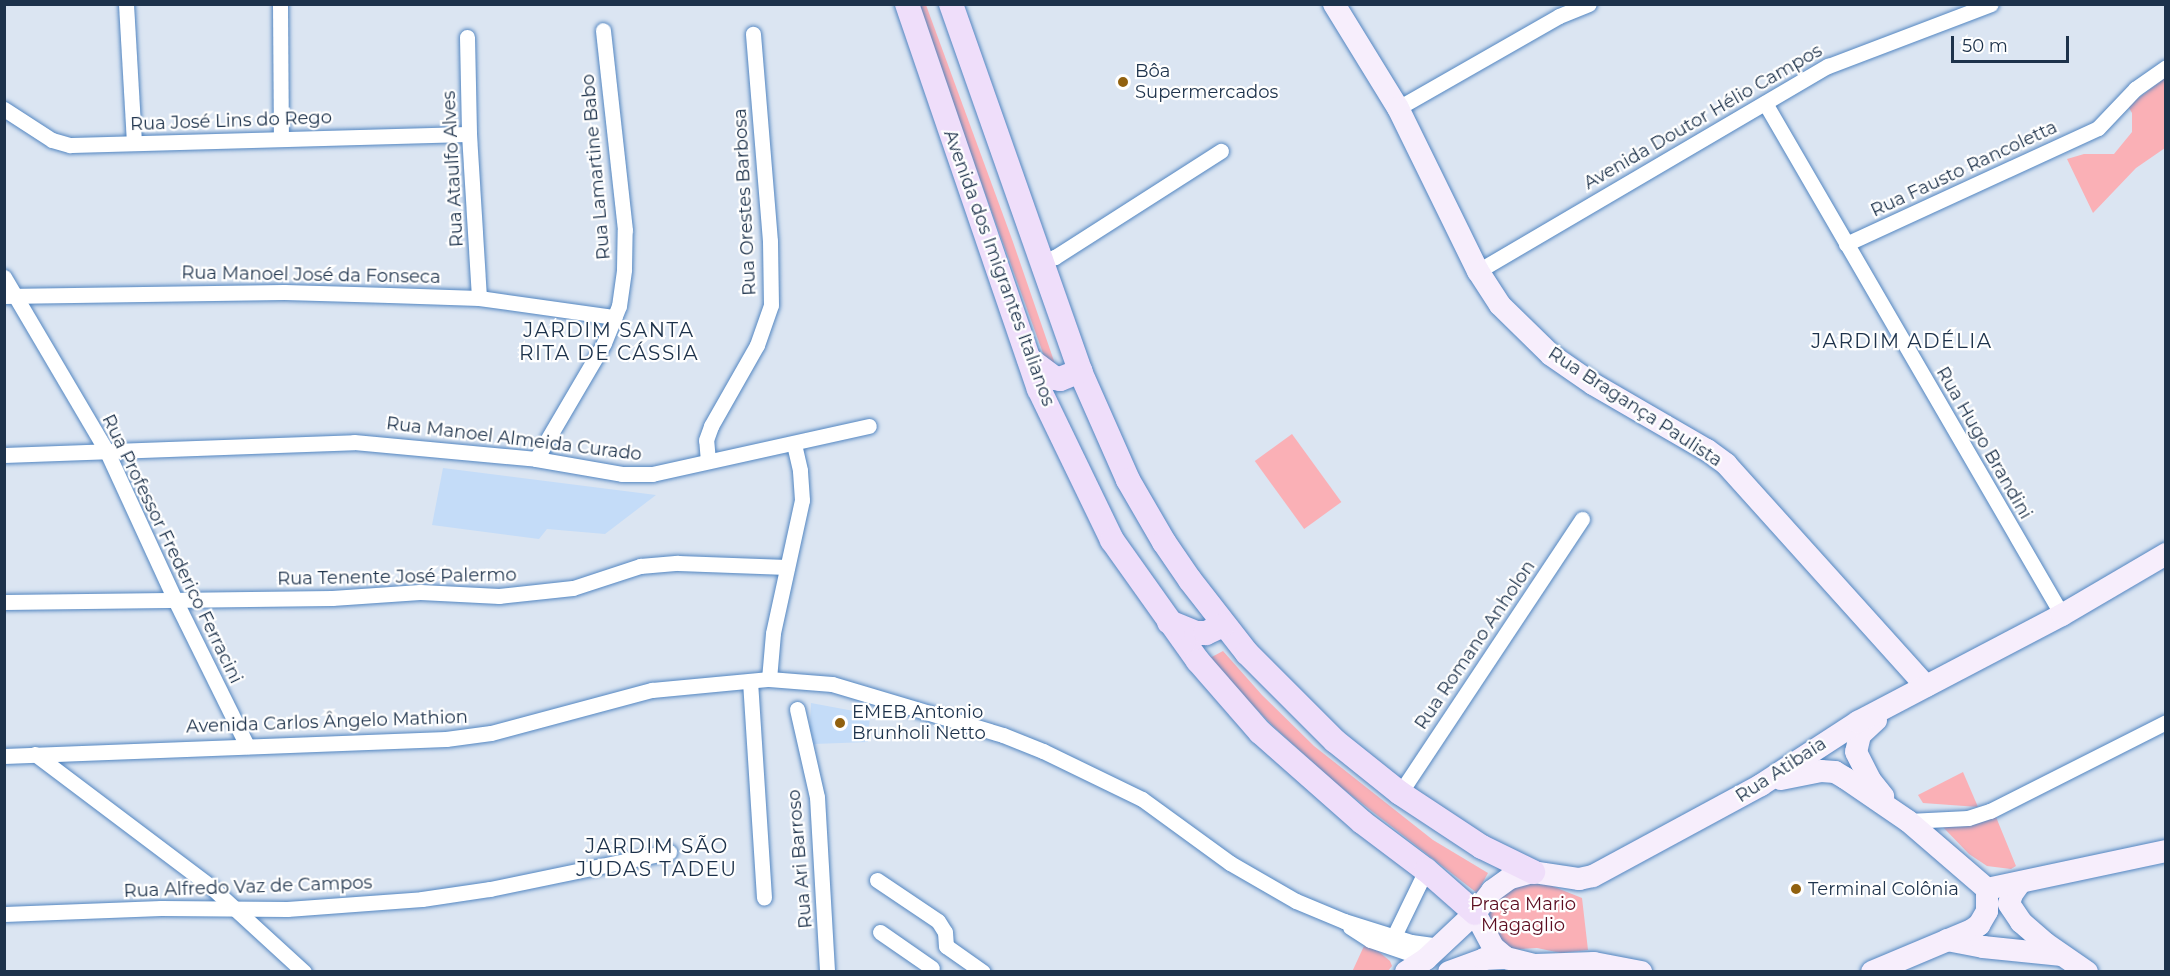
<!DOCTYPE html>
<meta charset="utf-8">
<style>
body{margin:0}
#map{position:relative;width:2170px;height:976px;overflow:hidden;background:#dbe5f2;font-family:Montserrat,sans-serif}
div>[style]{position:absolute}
.built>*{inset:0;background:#c4dcf8}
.green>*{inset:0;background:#fab0b6;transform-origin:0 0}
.roads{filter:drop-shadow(0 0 2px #5386c1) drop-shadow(0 0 2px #5386c1)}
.street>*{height:15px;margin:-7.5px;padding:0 7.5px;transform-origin:7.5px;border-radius:7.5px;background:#fff}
.secondary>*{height:22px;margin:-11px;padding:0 11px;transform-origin:11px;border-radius:11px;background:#f7eefc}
.primary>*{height:24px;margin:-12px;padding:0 12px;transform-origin:12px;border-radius:12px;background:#efdefa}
.dots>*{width:16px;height:16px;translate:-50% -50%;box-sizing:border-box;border:3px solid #fff;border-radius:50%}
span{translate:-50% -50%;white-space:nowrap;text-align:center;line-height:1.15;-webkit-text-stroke:4.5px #fff;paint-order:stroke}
.poi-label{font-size:18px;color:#1d324b}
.left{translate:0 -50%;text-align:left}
.street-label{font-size:18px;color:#1d324b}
.park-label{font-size:18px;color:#5c0e21}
.neighbourhood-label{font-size:20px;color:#1d324b;letter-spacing:1.5px}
.frame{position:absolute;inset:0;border:6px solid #1d324b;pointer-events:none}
.scale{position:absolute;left:1951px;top:36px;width:118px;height:27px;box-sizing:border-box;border:3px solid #1d324b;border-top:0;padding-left:8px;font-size:18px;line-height:21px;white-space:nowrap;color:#1d324b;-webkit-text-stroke:4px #fff;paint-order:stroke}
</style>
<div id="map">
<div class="built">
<i style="clip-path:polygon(443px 468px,656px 495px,605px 534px,547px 529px,539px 539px,432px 525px)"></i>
<i style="clip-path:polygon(811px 703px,870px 714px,868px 742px,814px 744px,810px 728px)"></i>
</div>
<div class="green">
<i style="clip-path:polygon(917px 5px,926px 5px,1013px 242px,1055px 364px,1048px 367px)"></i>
<i style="clip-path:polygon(2165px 78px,2165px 148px,2136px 168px,2093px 213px,2067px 159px,2084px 154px,2114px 154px,2132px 132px,2132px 113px,2128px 106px)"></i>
<i style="left:1292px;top:434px;width:84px;height:46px;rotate:54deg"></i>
<i style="clip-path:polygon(1223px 651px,1262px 695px,1314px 746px,1433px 840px,1488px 873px,1477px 893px,1337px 784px,1273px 726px,1208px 659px)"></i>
<i style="clip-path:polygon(1963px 772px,1978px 807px,1923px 803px,1918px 795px)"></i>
<i style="clip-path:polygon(1996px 817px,2016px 866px,2011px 869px,1987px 866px,1969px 854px,1938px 822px,1960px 823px)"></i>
<i style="clip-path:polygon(1524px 882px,1552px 886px,1582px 898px,1588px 950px,1561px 953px,1537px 948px,1505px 950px,1487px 925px,1489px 912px,1494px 898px)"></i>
<i style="clip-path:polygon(1364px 946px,1378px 951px,1390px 961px,1392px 966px,1388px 971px,1352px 972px)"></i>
</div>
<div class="roads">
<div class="street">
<i style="left:126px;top:4px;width:139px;rotate:86.7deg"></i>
<i style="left:280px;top:4px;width:135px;rotate:89.6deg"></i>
<i style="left:467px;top:37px;width:97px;rotate:88.8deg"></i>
<i style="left:469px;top:134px;width:164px;rotate:86.5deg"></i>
<i style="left:1765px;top:103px;width:592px;rotate:59.88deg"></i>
<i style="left:1398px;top:108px;width:185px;rotate:-29.7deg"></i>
<i style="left:1559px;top:16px;width:32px;rotate:-22deg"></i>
<i style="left:4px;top:109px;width:57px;rotate:32.9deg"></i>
<i style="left:52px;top:140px;width:19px;rotate:16deg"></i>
<i style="left:70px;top:145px;width:399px;rotate:-1.6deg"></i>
<i style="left:1846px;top:244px;width:277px;rotate:-24.7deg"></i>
<i style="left:2098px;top:128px;width:54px;rotate:-46.5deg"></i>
<i style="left:2135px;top:89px;width:38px;rotate:-35deg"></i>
<i style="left:1041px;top:262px;width:15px;rotate:-20deg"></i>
<i style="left:1055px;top:257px;width:197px;rotate:-32.6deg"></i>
<i style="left:1478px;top:271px;width:406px;rotate:-30.4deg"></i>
<i style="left:1828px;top:66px;width:174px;rotate:-20.8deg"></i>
<i style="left:4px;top:277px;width:203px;rotate:59.5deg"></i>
<i style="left:107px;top:452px;width:163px;rotate:65.3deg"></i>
<i style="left:175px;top:600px;width:163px;rotate:63.7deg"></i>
<i style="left:4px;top:296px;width:280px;rotate:-0.8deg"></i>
<i style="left:284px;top:292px;width:105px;rotate:1.6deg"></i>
<i style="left:389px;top:295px;width:90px;rotate:1.9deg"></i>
<i style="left:479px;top:298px;width:137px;rotate:8deg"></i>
<i style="left:4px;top:455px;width:350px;rotate:-2.1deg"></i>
<i style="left:354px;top:442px;width:183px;rotate:5.3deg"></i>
<i style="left:536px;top:459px;width:87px;rotate:9.9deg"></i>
<i style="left:622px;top:474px;width:30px"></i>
<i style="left:652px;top:474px;width:222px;rotate:-12.5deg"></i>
<i style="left:536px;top:459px;width:134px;rotate:-59.6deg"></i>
<i style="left:604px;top:343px;width:40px;rotate:-68deg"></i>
<i style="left:619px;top:306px;width:37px;rotate:-82deg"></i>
<i style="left:624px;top:269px;width:39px;rotate:-89deg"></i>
<i style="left:625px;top:230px;width:201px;rotate:-96.3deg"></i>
<i style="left:708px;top:461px;width:21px;rotate:-95deg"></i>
<i style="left:706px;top:440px;width:15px;rotate:-70deg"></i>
<i style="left:711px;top:426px;width:93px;rotate:-60.4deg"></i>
<i style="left:757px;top:345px;width:42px;rotate:-70.7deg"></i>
<i style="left:771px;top:305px;width:64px;rotate:-90.9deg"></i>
<i style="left:770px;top:241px;width:208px;rotate:-94.7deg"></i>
<i style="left:4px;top:602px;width:328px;rotate:-0.7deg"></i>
<i style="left:332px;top:598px;width:88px;rotate:-3.9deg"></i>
<i style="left:420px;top:592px;width:79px;rotate:2.9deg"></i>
<i style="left:499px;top:596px;width:74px;rotate:-6.2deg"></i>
<i style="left:573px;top:588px;width:71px;rotate:-18.2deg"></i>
<i style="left:640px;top:566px;width:38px;rotate:-5deg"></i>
<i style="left:678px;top:563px;width:109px;rotate:2.1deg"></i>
<i style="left:769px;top:679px;width:46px;rotate:-85deg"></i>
<i style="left:773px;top:633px;width:136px;rotate:-77.7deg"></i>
<i style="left:802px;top:500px;width:30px;rotate:-94deg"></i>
<i style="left:800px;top:470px;width:27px;rotate:-103deg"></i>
<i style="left:750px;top:681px;width:217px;rotate:86.3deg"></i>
<i style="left:797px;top:709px;width:90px;rotate:77.2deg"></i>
<i style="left:817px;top:797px;width:175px;rotate:86.7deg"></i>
<i style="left:35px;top:754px;width:218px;rotate:37deg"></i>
<i style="left:209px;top:885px;width:129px;rotate:42.5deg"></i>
<i style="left:4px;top:756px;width:442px;rotate:-2.2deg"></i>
<i style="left:446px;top:739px;width:45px;rotate:-7.6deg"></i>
<i style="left:491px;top:733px;width:167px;rotate:-15deg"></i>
<i style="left:652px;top:690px;width:118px;rotate:-5.4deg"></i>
<i style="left:769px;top:679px;width:63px;rotate:4.5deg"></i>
<i style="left:832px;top:684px;width:178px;rotate:16.6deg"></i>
<i style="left:1003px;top:735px;width:43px;rotate:21.8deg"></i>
<i style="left:1043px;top:751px;width:110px;rotate:25.9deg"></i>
<i style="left:1142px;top:799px;width:109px;rotate:36deg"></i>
<i style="left:1230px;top:863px;width:76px;rotate:29.9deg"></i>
<i style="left:1296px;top:901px;width:52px;rotate:22.6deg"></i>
<i style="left:1344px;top:921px;width:70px;rotate:17.4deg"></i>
<i style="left:1411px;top:942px;width:29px;rotate:8deg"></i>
<i style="left:1400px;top:793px;width:329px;rotate:-56.4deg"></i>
<i style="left:1908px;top:821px;width:60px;rotate:-2.9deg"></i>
<i style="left:1968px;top:818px;width:23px;rotate:-18deg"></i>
<i style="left:1990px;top:811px;width:197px;rotate:-26.8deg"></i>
<i style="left:877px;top:880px;width:73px;rotate:33.9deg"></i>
<i style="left:938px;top:921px;width:13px;rotate:58deg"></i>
<i style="left:945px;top:932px;width:14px;rotate:86deg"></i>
<i style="left:946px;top:946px;width:45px;rotate:35.1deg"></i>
<i style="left:4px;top:914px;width:157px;rotate:-2.2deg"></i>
<i style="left:161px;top:908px;width:126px;rotate:0.5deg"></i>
<i style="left:287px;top:909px;width:135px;rotate:-4.2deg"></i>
<i style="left:422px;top:899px;width:69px;rotate:-8.4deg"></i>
<i style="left:490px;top:889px;width:183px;rotate:-11.7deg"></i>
<i style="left:1350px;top:927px;width:24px;rotate:33deg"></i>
<i style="left:1370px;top:940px;width:59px;rotate:18.7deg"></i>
<i style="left:880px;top:932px;width:63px;rotate:34.7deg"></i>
<i style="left:1394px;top:936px;width:73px;rotate:-64.1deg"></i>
</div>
<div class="secondary">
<i style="left:1334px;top:4px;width:122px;rotate:58.4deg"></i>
<i style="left:1398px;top:108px;width:182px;rotate:63.9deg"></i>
<i style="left:1478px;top:271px;width:40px;rotate:57.1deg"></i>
<i style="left:1500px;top:305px;width:71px;rotate:44.4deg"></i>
<i style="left:1551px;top:355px;width:51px;rotate:34.6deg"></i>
<i style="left:1593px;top:384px;width:132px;rotate:30.1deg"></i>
<i style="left:1707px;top:450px;width:24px;rotate:36deg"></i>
<i style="left:1726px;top:464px;width:299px;rotate:48deg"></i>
<i style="left:1876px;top:720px;width:22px;rotate:137deg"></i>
<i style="left:1860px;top:735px;width:17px;rotate:103deg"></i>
<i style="left:1856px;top:752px;width:31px;rotate:63deg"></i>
<i style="left:1870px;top:780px;width:21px;rotate:51deg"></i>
<i style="left:1781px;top:779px;width:41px;rotate:-11.3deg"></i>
<i style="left:1821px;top:771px;width:14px;rotate:4deg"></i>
<i style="left:1835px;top:772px;width:12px;rotate:31deg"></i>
<i style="left:1845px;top:778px;width:76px;rotate:34.3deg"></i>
<i style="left:1908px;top:821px;width:104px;rotate:40.7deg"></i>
<i style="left:2020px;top:883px;width:14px;rotate:126deg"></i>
<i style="left:2012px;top:894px;width:10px;rotate:107deg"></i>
<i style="left:2009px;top:904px;width:22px;rotate:56deg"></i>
<i style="left:2021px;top:922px;width:32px;rotate:41deg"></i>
<i style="left:2045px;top:943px;width:51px;rotate:34.6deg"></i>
<i style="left:1987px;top:889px;width:183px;rotate:-12deg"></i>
<i style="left:1475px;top:913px;width:40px;rotate:62deg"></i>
<i style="left:1494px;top:948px;width:16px;rotate:40deg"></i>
<i style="left:1947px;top:940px;width:37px;rotate:11deg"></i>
<i style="left:1983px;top:947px;width:77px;rotate:5.9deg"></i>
<i style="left:1406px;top:972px;width:24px;rotate:-33deg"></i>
<i style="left:1426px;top:959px;width:67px;rotate:-43.2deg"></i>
<i style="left:1475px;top:913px;width:28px;rotate:-52deg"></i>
<i style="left:1492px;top:891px;width:22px;rotate:-36deg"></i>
<i style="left:1510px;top:878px;width:24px;rotate:-15deg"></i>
<i style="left:1533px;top:872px;width:47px;rotate:8.7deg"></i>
<i style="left:1579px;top:879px;width:14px;rotate:-12deg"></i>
<i style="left:1593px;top:876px;width:191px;rotate:-28.4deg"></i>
<i style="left:1761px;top:785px;width:116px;rotate:-33deg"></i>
<i style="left:1858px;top:722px;width:230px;rotate:-27.7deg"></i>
<i style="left:2062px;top:615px;width:121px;rotate:-30.4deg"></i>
<i style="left:1449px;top:972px;width:37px;rotate:-20deg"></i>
<i style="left:1484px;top:959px;width:22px;rotate:-3deg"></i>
<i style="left:1506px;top:958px;width:30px;rotate:14deg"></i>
<i style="left:1535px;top:965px;width:59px;rotate:-1.9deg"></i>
<i style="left:1594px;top:963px;width:48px;rotate:10.8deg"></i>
<i style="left:1872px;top:972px;width:108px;rotate:-22.8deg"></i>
<i style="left:1972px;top:930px;width:9px;rotate:-36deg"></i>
<i style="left:1979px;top:925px;width:16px;rotate:-60deg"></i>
<i style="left:1987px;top:911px;width:22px;rotate:-90deg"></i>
</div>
<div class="primary">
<i style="left:907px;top:4px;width:407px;rotate:71.1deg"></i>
<i style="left:1039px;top:389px;width:168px;rotate:64.2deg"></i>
<i style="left:1112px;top:540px;width:148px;rotate:54.6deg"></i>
<i style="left:1198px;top:661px;width:94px;rotate:48.9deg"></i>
<i style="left:1260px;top:732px;width:136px;rotate:41.4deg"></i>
<i style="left:1362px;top:822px;width:80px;rotate:36.9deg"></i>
<i style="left:1426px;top:870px;width:65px;rotate:41.3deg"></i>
<i style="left:951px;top:4px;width:389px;rotate:70.6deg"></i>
<i style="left:1080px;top:371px;width:119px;rotate:66.2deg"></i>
<i style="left:1128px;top:480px;width:72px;rotate:59.9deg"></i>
<i style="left:1164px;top:542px;width:46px;rotate:55.6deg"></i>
<i style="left:1190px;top:580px;width:93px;rotate:52deg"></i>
<i style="left:1247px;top:653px;width:124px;rotate:45deg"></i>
<i style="left:1335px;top:741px;width:83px;rotate:38.7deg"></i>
<i style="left:1400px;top:793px;width:98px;rotate:33.4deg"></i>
<i style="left:1482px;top:847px;width:57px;rotate:26.1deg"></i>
<i style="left:1029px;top:359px;width:31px;rotate:37deg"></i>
<i style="left:1054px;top:378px;width:6px;rotate:9deg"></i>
<i style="left:1060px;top:379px;width:22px;rotate:-22deg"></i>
<i style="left:1169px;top:622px;width:29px;rotate:22deg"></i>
<i style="left:1196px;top:633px;width:10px"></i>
<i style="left:1206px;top:633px;width:19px;rotate:-25deg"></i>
</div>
</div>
<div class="dots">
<i style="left:1123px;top:82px;background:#91610f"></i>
<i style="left:840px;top:723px;background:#91610f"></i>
<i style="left:1796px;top:889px;background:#91610f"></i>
</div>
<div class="poi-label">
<span class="left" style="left:1135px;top:82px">Bôa<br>Supermercados</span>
<span class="left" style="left:852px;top:723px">EMEB Antonio<br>Brunholi Netto</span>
<span class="left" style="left:1808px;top:889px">Terminal Colônia</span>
</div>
<div class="street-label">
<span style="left:1703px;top:117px;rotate:-30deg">Avenida Doutor Hélio Campos</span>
<span style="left:231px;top:121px;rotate:-2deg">Rua José Lins do Rego</span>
<span style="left:596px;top:167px;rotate:-95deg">Rua Lamartine Babo</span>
<span style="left:453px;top:169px;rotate:-93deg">Rua Ataulfo Alves</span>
<span style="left:1964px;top:169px;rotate:-25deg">Rua Fausto Rancoletta</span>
<span style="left:745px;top:202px;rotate:-93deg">Rua Orestes Barbosa</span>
<span style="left:999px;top:268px;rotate:70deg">Avenida dos Imigrantes Italianos</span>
<span style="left:311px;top:275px;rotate:1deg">Rua Manoel José da Fonseca</span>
<span style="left:1635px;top:407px;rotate:33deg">Rua Bragança Paulista</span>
<span style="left:514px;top:439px;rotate:7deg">Rua Manoel Almeida Curado</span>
<span style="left:1984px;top:443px;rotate:60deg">Rua Hugo Brandini</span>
<span style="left:172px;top:549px;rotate:64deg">Rua Professor Frederico Ferracini</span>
<span style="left:397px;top:577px;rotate:-1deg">Rua Tenente José Palermo</span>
<span style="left:1475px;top:645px;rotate:-56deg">Rua Romano Anholon</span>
<span style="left:327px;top:722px;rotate:-2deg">Avenida Carlos Ângelo Mathion</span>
<span style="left:1781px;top:770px;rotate:-33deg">Rua Atibaia</span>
<span style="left:800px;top:859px;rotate:-95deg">Rua Ari Barroso</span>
<span style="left:248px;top:887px;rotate:-2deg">Rua Alfredo Vaz de Campos</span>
</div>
<div class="park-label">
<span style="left:1523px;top:915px">Praça Mario<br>Magaglio</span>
</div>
<div class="neighbourhood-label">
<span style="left:609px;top:342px">JARDIM SANTA<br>RITA DE CÁSSIA</span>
<span style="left:1902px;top:341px">JARDIM ADÉLIA</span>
<span style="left:657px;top:858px">JARDIM SÃO<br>JUDAS TADEU</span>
</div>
<div class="frame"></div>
<div class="scale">50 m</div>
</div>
